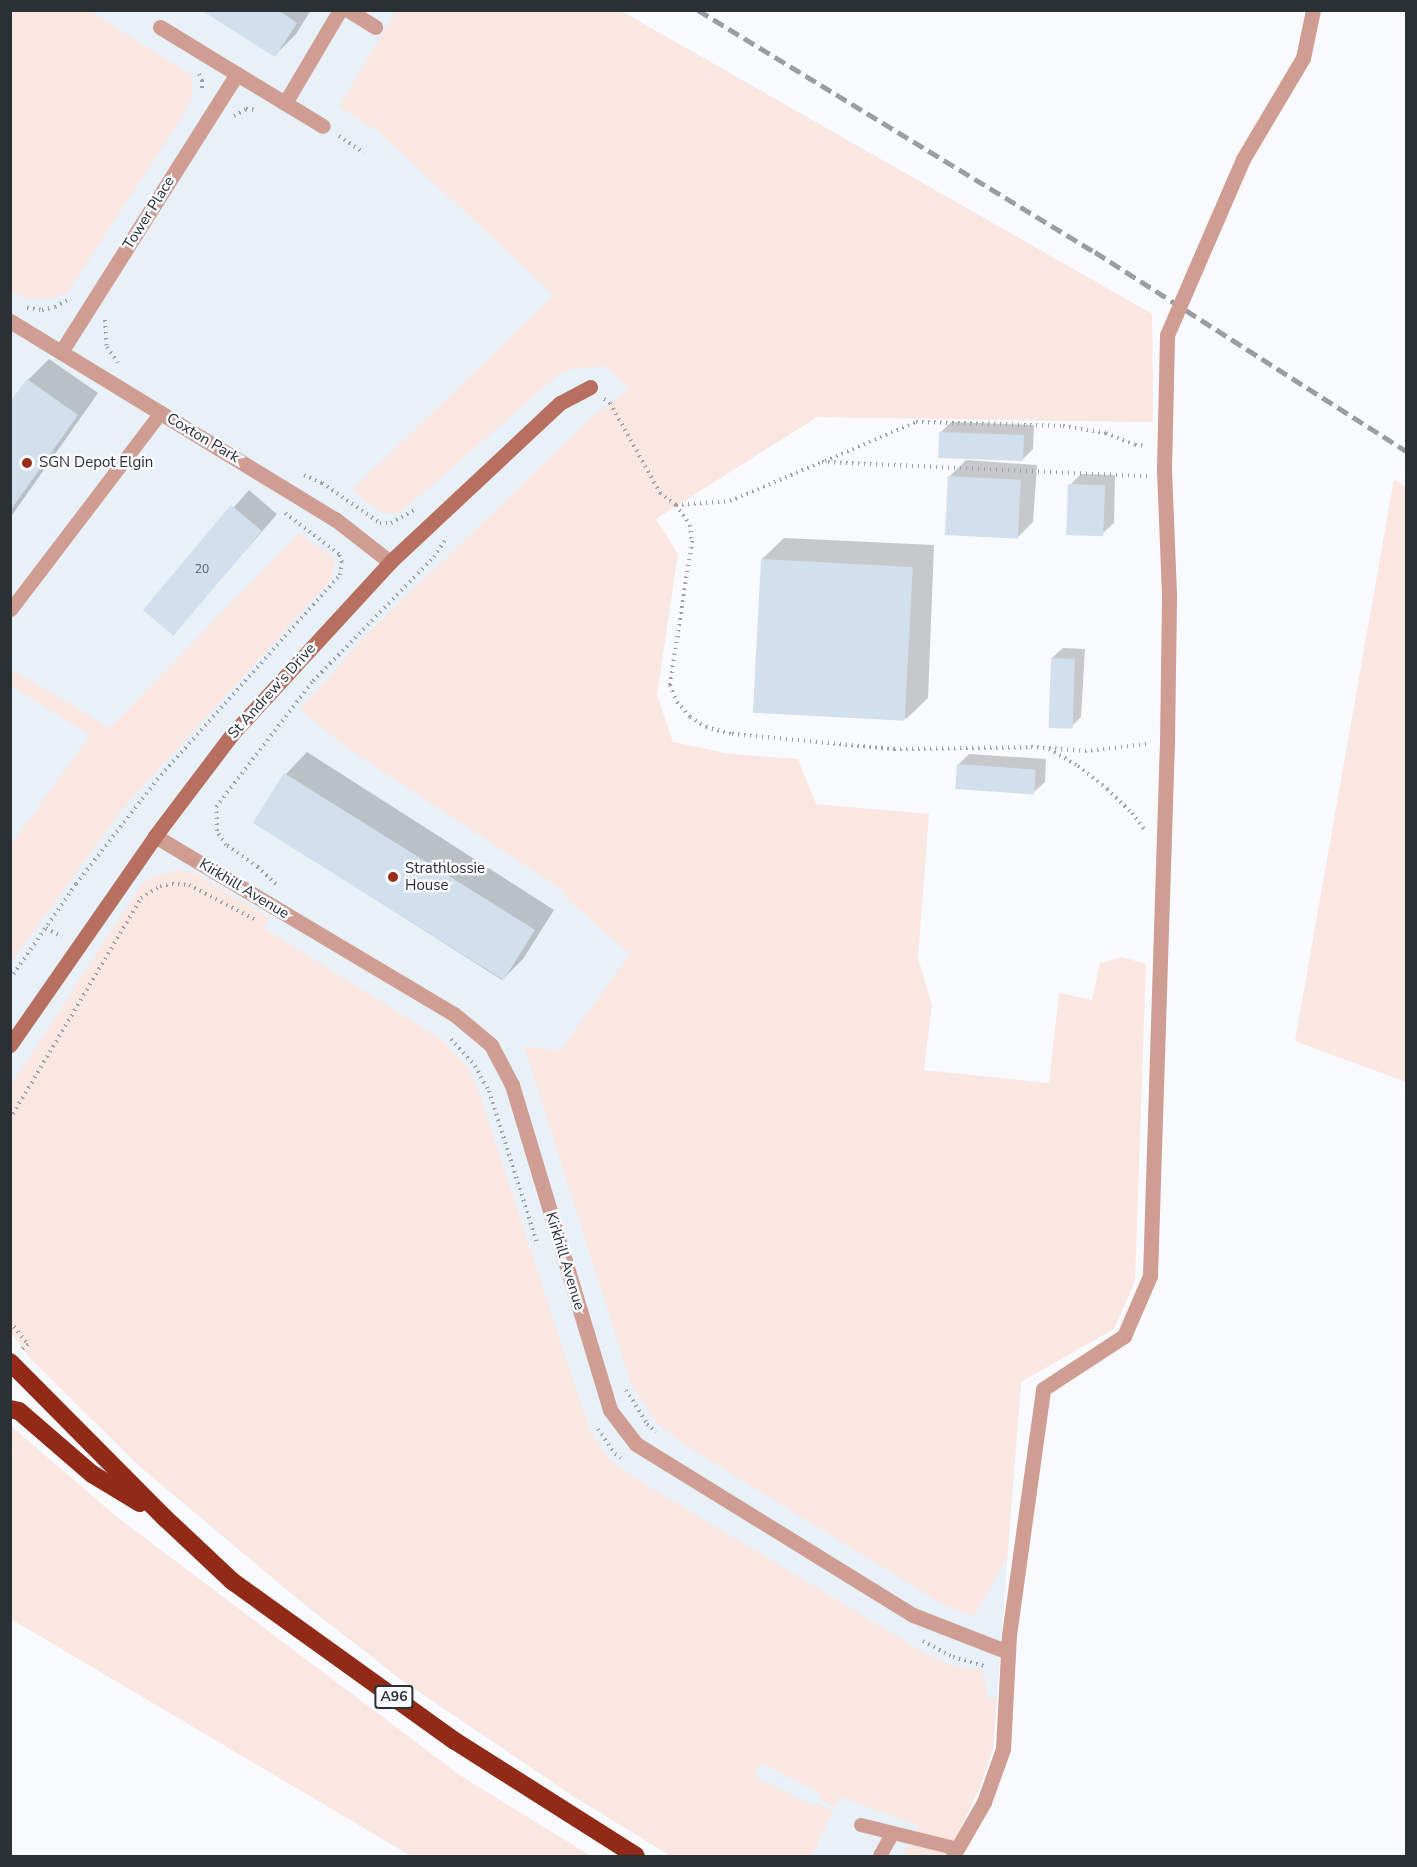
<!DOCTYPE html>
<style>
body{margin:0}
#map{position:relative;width:1417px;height:1867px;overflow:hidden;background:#f8fafd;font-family:"Nunito Sans",sans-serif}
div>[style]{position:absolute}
.built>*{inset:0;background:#e8f0f8}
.green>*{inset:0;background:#fae7e2}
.shadow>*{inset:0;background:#0003;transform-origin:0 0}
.building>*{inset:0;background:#d2dfed;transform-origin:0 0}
.path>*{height:4px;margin-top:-2px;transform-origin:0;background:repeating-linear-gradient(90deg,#9da0a4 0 1.5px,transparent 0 6px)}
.lane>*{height:14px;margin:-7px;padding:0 7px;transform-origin:7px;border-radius:7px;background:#d09d92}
.street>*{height:15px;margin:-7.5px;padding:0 7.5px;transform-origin:7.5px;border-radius:7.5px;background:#d09d92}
.secondary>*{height:15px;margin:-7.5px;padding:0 7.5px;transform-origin:7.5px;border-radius:7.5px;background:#b76f5f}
.highway>*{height:18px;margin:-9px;padding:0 9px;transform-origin:9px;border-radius:9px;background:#912b17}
.rail>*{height:4.5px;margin-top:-2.25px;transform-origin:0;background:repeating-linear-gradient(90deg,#9a9da1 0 12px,transparent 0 18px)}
.street-bridge>*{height:15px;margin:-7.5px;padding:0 7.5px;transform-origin:7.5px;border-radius:7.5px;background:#d09d92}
.dots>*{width:16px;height:16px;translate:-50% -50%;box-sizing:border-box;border:3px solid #f8fafd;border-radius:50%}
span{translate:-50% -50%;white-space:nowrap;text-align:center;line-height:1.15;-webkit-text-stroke:5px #f8fafd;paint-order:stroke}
.number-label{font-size:12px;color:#555c63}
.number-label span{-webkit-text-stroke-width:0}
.shield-label span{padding:2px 4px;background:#f8fafd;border:2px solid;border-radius:4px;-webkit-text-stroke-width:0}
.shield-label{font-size:14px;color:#2b3035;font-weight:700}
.street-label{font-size:15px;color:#2b3035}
.poi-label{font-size:15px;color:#2b3035}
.left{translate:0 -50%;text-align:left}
.frame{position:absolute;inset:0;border:12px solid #2b3035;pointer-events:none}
</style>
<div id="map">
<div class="built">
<i style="clip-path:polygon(10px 11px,621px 11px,1152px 314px,1153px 422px,817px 417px,603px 551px,615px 645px,1021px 1382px,993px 1749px,979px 1789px,947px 1856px,671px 1856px,576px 1798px,403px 1681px,299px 1600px,138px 1465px,30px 1358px,11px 1332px)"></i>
</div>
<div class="green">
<i style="clip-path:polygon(10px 11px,90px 11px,191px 75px,193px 95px,179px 122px,67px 293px,50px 299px,32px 300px,11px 292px)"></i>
<i style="clip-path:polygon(396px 11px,621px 11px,1152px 314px,1153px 422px,817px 417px,656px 519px,678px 554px,657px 695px,673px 742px,730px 754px,798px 759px,816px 804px,929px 814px,918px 958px,932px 1005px,924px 1070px,1049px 1083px,1059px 993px,1092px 1000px,1100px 963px,1122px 957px,1146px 964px,1135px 1281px,1114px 1329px,1021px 1382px,1007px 1558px,974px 1617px,940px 1603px,680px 1442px,656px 1422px,631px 1384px,524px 1046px,560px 1051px,630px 954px,566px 898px,562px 890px,343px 745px,300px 709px,368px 633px,592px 417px,629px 389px,606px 366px,571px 369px,558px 375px,400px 513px,383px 514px,352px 490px,554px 295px,378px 131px,339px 107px)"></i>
<i style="clip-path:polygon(1394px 479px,1406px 487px,1406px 1082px,1295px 1041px)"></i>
<i style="clip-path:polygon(299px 533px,336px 559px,331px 580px,120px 812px,11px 963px,11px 845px,90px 735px,11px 686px,11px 669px,110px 728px)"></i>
<i style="clip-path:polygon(179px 870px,196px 874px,269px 918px,264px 928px,441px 1039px,468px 1068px,478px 1089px,590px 1431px,608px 1458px,632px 1476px,930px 1656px,955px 1666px,982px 1670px,988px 1698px,997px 1698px,993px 1749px,979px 1789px,947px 1856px,902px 1856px,919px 1826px,840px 1797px,835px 1807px,819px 1799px,821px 1794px,761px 1763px,754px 1776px,814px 1806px,817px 1803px,833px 1811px,812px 1856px,671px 1856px,576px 1798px,403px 1681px,299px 1600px,138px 1465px,30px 1358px,11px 1332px,10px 1087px,141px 885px,152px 877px)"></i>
<i style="clip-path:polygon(11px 1426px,117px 1517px,461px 1776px,591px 1856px,411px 1856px,11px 1619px)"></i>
</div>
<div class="shadow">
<i style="clip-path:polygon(204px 10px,311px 10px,296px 34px,275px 55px)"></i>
<i style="clip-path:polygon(49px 359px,98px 393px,10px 518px,10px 405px,28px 380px)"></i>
<i style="clip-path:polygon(951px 422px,1034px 425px,1033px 449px,1023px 459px,941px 432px)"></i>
<i style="clip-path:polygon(966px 460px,1037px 465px,1033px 522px,1017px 538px,950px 476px)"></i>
<i style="clip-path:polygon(1081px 474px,1115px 475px,1114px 523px,1103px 533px,1070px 485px)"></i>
<i style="left:249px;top:490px;width:37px;height:159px;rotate:41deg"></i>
<i style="clip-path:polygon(784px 538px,934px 545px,928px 698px,906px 719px,762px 559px)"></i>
<i style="clip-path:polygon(1063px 648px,1085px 649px,1081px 717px,1070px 728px,1052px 658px)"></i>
<i style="clip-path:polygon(307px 752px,554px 910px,523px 959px,502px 980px,254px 822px,286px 774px)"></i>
<i style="clip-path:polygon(969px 754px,1046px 759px,1045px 782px,1034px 792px,958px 765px)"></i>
</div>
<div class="building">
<i style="clip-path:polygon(201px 10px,278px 10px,297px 23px,275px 57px)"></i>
<i style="clip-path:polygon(27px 379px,78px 415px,10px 511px,10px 402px)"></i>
<i style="left:939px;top:432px;width:85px;height:26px;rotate:2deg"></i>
<i style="left:948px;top:476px;width:73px;height:59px;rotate:3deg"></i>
<i style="left:1068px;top:484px;width:37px;height:51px;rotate:2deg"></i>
<i style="left:231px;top:505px;width:40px;height:137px;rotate:40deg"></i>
<i style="left:761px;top:559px;width:152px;height:154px;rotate:3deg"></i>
<i style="left:1051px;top:658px;width:24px;height:70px;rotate:2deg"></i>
<i style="left:957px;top:764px;width:79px;height:25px;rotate:4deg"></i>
<i style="left:284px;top:773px;width:296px;height:59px;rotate:32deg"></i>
</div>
<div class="path">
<i style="left:199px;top:74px;width:7px;rotate:63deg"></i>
<i style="left:202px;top:80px;width:12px;rotate:90deg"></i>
<i style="left:234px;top:116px;width:14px;rotate:-30deg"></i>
<i style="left:246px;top:109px;width:12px;rotate:5deg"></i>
<i style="left:339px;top:136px;width:30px;rotate:34deg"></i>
<i style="left:27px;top:308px;width:15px;rotate:8deg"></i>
<i style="left:42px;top:310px;width:13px;rotate:-13deg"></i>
<i style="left:55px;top:307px;width:18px;rotate:-29deg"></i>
<i style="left:105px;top:320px;width:27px;rotate:86deg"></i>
<i style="left:107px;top:347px;width:19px;rotate:55deg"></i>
<i style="left:604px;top:399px;width:7px;rotate:34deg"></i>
<i style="left:610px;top:403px;width:103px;rotate:60.9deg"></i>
<i style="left:660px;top:493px;width:20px;rotate:37deg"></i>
<i style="left:676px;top:505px;width:54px;rotate:-4.2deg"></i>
<i style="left:730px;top:501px;width:100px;rotate:-23deg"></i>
<i style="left:822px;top:462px;width:326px;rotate:2.5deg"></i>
<i style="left:825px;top:461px;width:99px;rotate:-23.2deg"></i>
<i style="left:916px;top:422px;width:147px;rotate:1.6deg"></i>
<i style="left:1063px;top:426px;width:44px;rotate:9.2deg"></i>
<i style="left:1106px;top:433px;width:31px;rotate:22deg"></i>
<i style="left:1135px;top:445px;width:11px;rotate:5deg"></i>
<i style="left:304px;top:475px;width:20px;rotate:24deg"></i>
<i style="left:322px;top:483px;width:70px;rotate:34.6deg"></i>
<i style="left:380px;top:523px;width:11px"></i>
<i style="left:391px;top:523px;width:29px;rotate:-29deg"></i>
<i style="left:676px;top:505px;width:24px;rotate:55deg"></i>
<i style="left:690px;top:525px;width:16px;rotate:83deg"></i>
<i style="left:692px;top:541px;width:146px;rotate:98.7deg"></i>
<i style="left:670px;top:685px;width:18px;rotate:68deg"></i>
<i style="left:677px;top:702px;width:20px;rotate:49deg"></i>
<i style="left:690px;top:717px;width:19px;rotate:32deg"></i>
<i style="left:706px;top:727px;width:27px;rotate:15deg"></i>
<i style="left:732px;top:734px;width:163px;rotate:5.3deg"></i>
<i style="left:894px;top:749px;width:137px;rotate:-0.8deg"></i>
<i style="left:1031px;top:747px;width:54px;rotate:4.2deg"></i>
<i style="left:1085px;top:751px;width:63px;rotate:-6.3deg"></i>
<i style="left:1049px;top:749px;width:34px;rotate:30deg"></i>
<i style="left:1078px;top:766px;width:37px;rotate:38deg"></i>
<i style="left:1107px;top:789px;width:35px;rotate:44deg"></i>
<i style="left:1132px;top:813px;width:21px;rotate:53deg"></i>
<i style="left:276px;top:884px;width:25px;rotate:-137deg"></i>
<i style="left:258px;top:867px;width:39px;rotate:-145deg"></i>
<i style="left:226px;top:845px;width:17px;rotate:-123deg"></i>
<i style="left:217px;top:831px;width:24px;rotate:-92deg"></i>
<i style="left:216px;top:807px;width:159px;rotate:-52.4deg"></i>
<i style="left:313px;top:681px;width:173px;rotate:-45.7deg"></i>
<i style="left:434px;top:557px;width:24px;rotate:-57deg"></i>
<i style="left:46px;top:928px;width:18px;rotate:29deg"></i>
<i style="left:10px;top:979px;width:116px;rotate:-55.2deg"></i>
<i style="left:76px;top:884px;width:138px;rotate:-52.1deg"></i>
<i style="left:161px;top:775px;width:268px;rotate:-48.2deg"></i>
<i style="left:340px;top:575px;width:13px;rotate:-81deg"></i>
<i style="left:342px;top:562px;width:9px;rotate:-111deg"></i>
<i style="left:339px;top:554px;width:68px;rotate:-142.8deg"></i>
<i style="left:451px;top:1039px;width:36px;rotate:48deg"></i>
<i style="left:475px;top:1066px;width:29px;rotate:61deg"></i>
<i style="left:489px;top:1091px;width:159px;rotate:72.5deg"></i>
<i style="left:10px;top:1119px;width:257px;rotate:-59.3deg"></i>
<i style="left:141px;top:898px;width:22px;rotate:-32deg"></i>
<i style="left:160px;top:886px;width:12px;rotate:-9deg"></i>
<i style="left:172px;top:884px;width:17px;rotate:3deg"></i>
<i style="left:189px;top:885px;width:76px;rotate:27.6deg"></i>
<i style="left:10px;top:1322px;width:28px;rotate:51deg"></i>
<i style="left:28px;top:1344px;width:8px;rotate:140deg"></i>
<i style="left:626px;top:1390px;width:40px;rotate:58deg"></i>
<i style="left:647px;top:1424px;width:12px;rotate:42deg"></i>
<i style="left:598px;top:1429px;width:30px;rotate:56deg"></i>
<i style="left:615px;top:1454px;width:7px;rotate:34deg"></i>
<i style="left:923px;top:1641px;width:34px;rotate:28deg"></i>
<i style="left:953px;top:1657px;width:33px;rotate:16deg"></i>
</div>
<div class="lane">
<i style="left:11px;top:610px;width:248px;rotate:-52.7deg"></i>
<i style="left:861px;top:1825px;width:100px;rotate:13.9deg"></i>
<i style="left:880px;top:1856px;width:26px;rotate:-61deg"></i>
</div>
<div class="street">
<i style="left:348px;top:10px;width:32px;rotate:32deg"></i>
<i style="left:160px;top:27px;width:90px;rotate:31.4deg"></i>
<i style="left:285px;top:103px;width:108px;rotate:-59.4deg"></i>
<i style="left:1195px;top:270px;width:121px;rotate:-66.6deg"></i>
<i style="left:1243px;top:159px;width:117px;rotate:-59.3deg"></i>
<i style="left:1303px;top:58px;width:49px;rotate:-78.2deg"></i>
<i style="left:10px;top:321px;width:381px;rotate:31.4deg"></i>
<i style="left:335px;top:519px;width:70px;rotate:38deg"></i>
<i style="left:61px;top:352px;width:329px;rotate:-57.7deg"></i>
<i style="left:237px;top:74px;width:100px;rotate:31.2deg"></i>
<i style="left:155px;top:836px;width:348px;rotate:30.8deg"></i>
<i style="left:454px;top:1014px;width:48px;rotate:40deg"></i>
<i style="left:491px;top:1045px;width:45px;rotate:62.3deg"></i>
<i style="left:512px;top:1085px;width:339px;rotate:73.2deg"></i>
<i style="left:610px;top:1410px;width:43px;rotate:52.6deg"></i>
<i style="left:636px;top:1444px;width:326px;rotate:31.7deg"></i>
<i style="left:913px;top:1615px;width:102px;rotate:21.3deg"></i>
<i style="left:953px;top:1856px;width:62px;rotate:-60.1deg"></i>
<i style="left:984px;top:1802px;width:56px;rotate:-70.3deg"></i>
<i style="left:1003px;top:1749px;width:114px;rotate:-87deg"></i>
<i style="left:1009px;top:1635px;width:248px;rotate:-82.1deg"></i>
<i style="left:1043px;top:1389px;width:97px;rotate:-33.2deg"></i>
<i style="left:1124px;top:1336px;width:65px;rotate:-66.6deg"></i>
<i style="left:1150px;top:1276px;width:534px;rotate:-88.18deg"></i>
<i style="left:1167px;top:742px;width:148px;rotate:-89.2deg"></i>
<i style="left:1169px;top:594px;width:125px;rotate:-92.3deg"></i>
<i style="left:1164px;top:469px;width:134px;rotate:-88.7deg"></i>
</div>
<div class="secondary">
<i style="left:10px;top:1045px;width:254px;rotate:-55.2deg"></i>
<i style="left:155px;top:836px;width:129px;rotate:-52.9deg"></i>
<i style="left:233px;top:733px;width:232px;rotate:-47.4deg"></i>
<i style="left:390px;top:562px;width:233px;rotate:-43.1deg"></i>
<i style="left:560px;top:403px;width:34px;rotate:-28deg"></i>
</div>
<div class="highway">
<i style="left:10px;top:1362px;width:220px;rotate:45.2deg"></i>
<i style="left:165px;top:1518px;width:92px;rotate:43.2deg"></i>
<i style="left:232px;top:1581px;width:274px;rotate:35.7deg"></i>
<i style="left:455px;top:1741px;width:214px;rotate:32.4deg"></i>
<i style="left:10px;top:1409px;width:9px;rotate:13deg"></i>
<i style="left:19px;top:1411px;width:96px;rotate:40.8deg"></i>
<i style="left:92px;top:1474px;width:56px;rotate:31.1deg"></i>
</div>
<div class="rail">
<i style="left:698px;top:10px;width:465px;rotate:31.4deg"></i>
<i style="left:1095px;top:252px;width:369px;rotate:32.6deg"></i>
</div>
<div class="street-bridge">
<i style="left:1167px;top:335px;width:71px;rotate:-66.7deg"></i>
</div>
<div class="dots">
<i style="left:27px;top:463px;background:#982f1b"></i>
<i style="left:393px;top:877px;background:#982f1b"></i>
</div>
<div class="number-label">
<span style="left:202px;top:570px">20</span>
</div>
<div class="shield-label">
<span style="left:394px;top:1697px">A96</span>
</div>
<div class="street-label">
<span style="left:149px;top:213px;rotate:-58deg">Tower Place</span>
<span style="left:203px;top:438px;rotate:31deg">Coxton Park</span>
<span style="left:272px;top:691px;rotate:-48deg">St Andrew's Drive</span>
<span style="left:244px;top:889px;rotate:31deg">Kirkhill Avenue</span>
<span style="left:565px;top:1261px;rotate:73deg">Kirkhill Avenue</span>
</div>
<div class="poi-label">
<span class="left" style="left:39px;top:463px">SGN Depot Elgin</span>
<span class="left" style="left:405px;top:877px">Strathlossie<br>House</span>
</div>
<div class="frame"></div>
</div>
